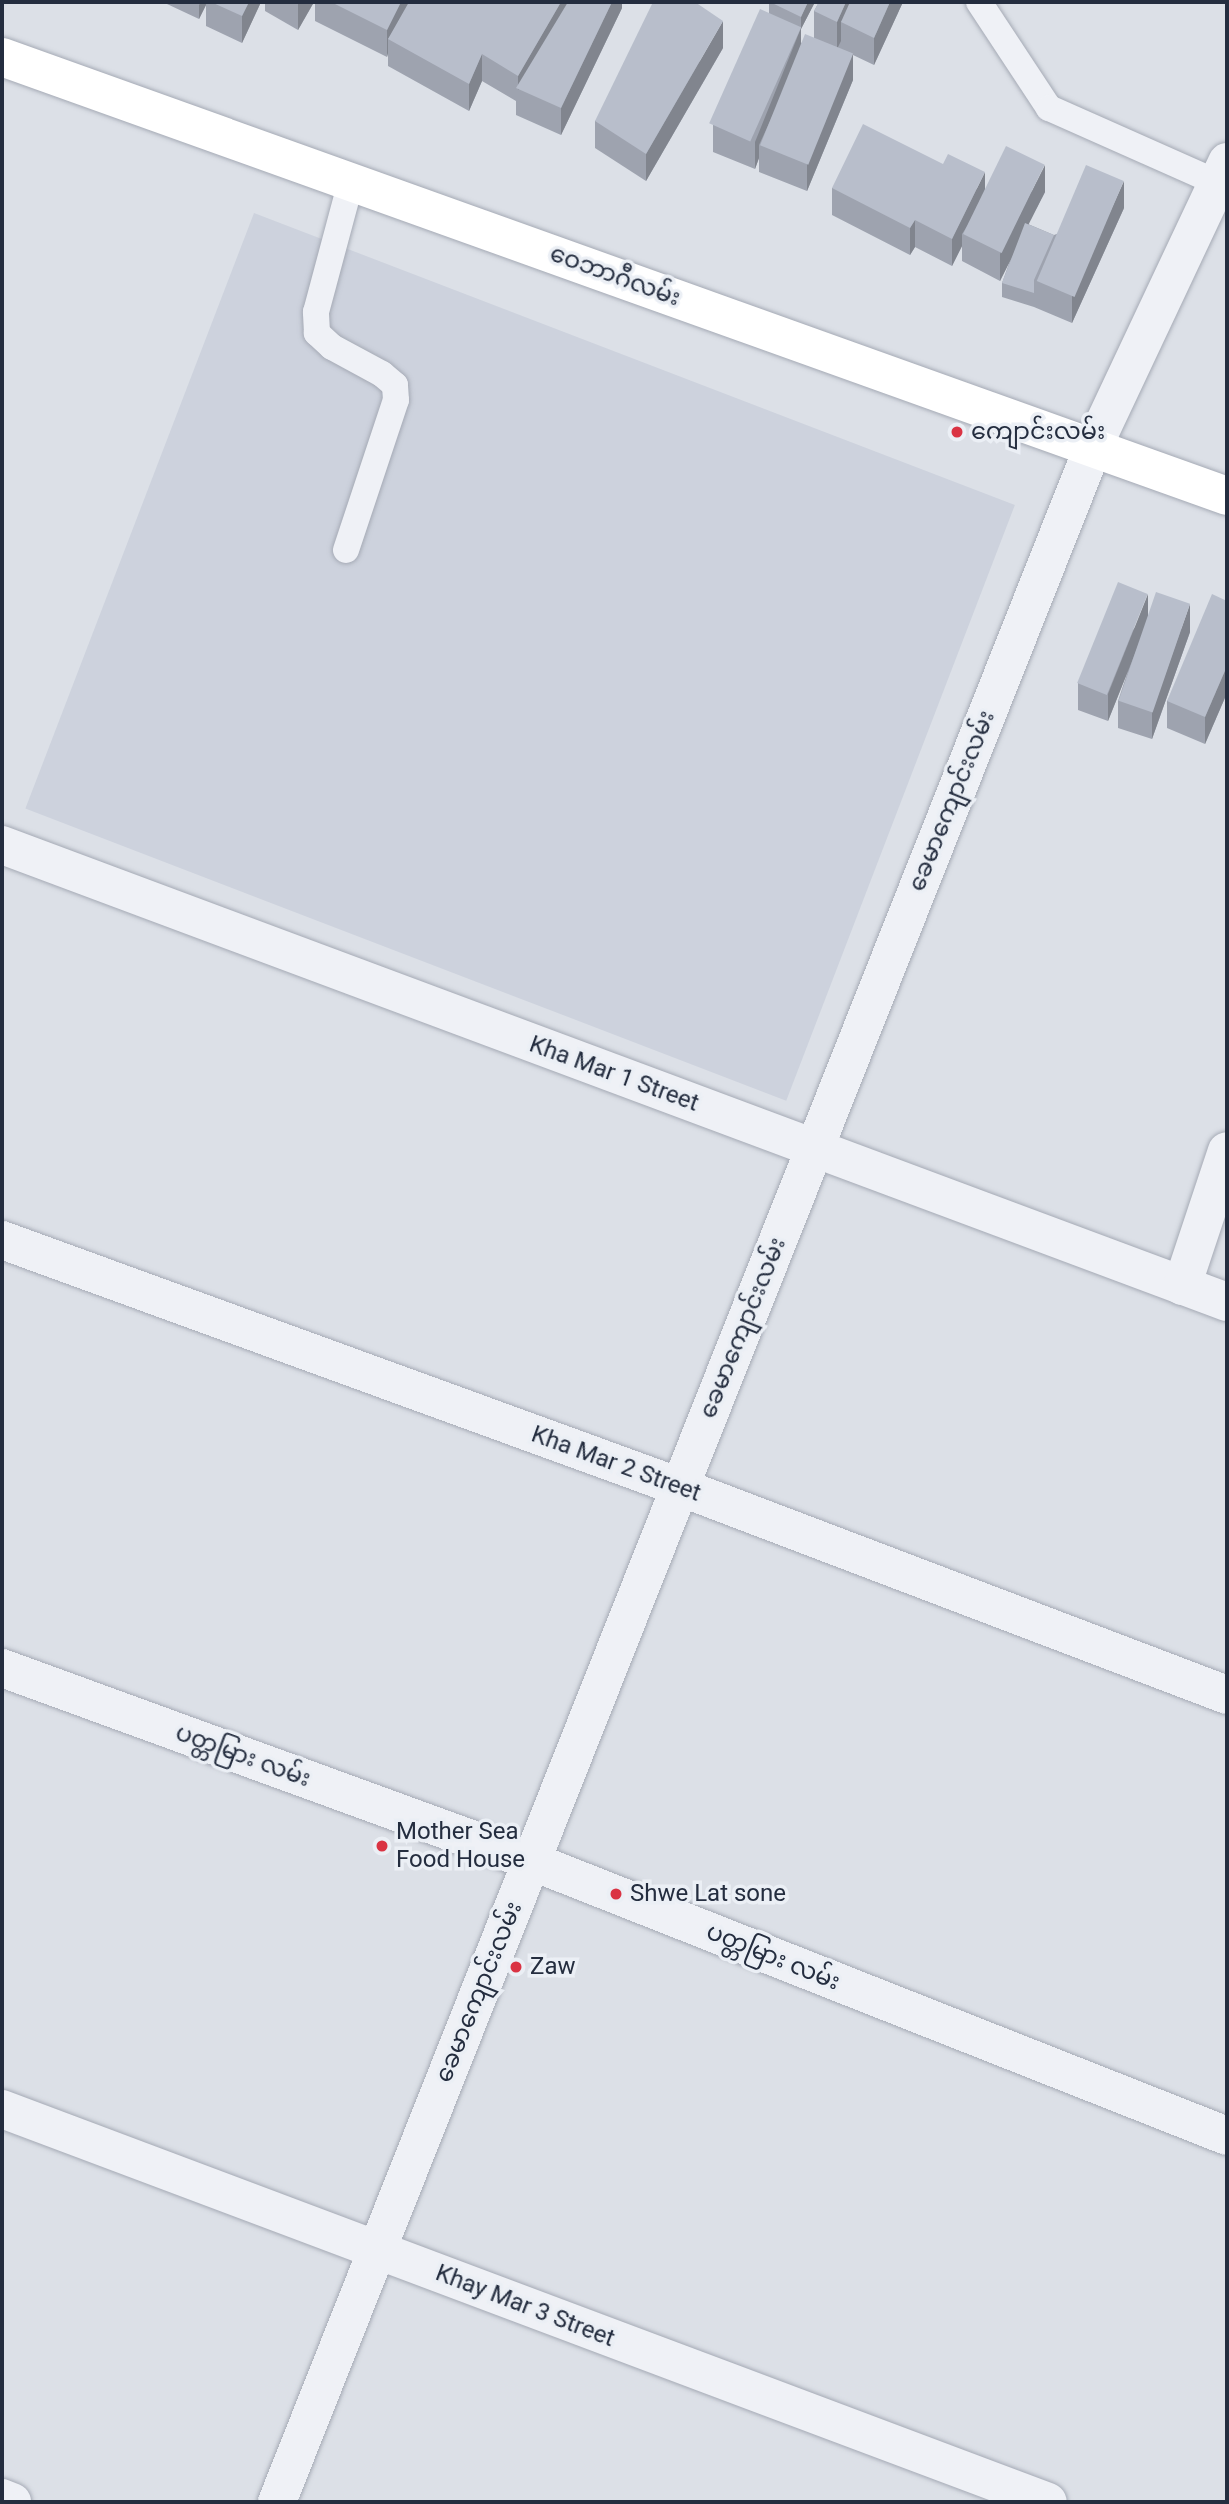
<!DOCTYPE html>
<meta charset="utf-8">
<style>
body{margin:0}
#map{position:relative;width:1229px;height:2504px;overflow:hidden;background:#dce0e7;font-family:Roboto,"Noto Sans Myanmar",sans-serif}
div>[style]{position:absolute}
.built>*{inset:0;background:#cdd2dd;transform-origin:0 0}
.roads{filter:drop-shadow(0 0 2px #a5aab5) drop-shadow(0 0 2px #a5aab5)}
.service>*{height:26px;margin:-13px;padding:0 13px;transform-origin:13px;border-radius:13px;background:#eff1f6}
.minor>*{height:38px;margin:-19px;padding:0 19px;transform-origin:19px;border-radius:19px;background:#eff1f6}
.tertiary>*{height:38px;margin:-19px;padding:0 19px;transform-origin:19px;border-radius:19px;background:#eff1f6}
.primary>*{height:38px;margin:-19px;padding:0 19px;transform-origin:19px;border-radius:19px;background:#fff}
.wall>*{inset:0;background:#9ea3af}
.shaded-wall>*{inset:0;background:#81858e}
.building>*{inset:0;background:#b8becb;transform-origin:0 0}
.dots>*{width:19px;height:19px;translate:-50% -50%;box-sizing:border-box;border:4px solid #ebeff5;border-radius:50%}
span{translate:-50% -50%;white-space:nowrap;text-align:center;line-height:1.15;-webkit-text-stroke:7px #ebeff5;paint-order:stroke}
.street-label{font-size:24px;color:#242d3f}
.poi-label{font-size:24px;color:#242d3f}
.left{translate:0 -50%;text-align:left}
.frame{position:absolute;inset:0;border:4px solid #242d3f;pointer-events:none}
</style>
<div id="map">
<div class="built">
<i style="left:254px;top:213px;width:815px;height:638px;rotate:21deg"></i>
</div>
<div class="roads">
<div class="service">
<i style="left:979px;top:2px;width:127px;rotate:56.6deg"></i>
<i style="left:1049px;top:108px;width:195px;rotate:23.9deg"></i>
<i style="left:346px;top:550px;width:158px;rotate:-71.6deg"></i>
<i style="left:396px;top:400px;width:15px;rotate:-94deg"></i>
<i style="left:395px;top:385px;width:17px;rotate:-140deg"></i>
<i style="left:382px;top:374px;width:57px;rotate:-151.6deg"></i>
<i style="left:332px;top:347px;width:21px;rotate:-137deg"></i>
<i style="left:317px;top:333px;width:21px;rotate:-93deg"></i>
<i style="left:316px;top:312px;width:136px;rotate:-75deg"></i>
</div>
<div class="minor">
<i style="left:2px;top:845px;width:1307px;rotate:20.46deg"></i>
<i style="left:2px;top:1240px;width:722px;rotate:20.02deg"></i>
<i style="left:680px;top:1487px;width:585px;rotate:20.82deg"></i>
<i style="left:1182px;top:1286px;width:142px;rotate:-71.6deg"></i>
<i style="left:2px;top:1668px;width:563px;rotate:20.04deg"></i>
<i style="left:531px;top:1861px;width:748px;rotate:21.56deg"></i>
<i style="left:2px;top:2109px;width:1117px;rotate:20.59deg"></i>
<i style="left:2px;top:2498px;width:11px;rotate:22deg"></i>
<i style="left:277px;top:2502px;width:2211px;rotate:-68.34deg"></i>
</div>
<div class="tertiary">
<i style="left:1093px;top:447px;width:315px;rotate:-64.8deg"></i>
</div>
<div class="primary">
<i style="left:2px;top:57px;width:1301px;rotate:19.72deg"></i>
</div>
</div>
<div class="wall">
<i style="clip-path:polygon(167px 2px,261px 2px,242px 43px,206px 26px,206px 5px,199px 19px,167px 4px)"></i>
<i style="clip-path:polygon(265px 2px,314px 2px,298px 30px,265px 11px)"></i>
<i style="clip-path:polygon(315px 2px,622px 2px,622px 8px,561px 135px,516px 115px,516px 101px,482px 81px,469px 111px,388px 66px,388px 53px,387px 57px,315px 21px)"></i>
<i style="clip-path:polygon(769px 2px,815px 2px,801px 29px,801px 43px,814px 38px,814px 11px,819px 2px,903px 2px,874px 65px,853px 55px,853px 80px,807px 191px,759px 172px,759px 158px,755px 169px,713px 152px,713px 125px,769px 13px)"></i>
<i style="clip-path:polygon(723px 48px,646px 181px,595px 148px,595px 121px)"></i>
<i style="clip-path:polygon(832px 188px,985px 189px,1045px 192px,1028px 224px,1054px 235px,1124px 208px,1072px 323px,1034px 307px,1002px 297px,1002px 283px,1011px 258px,1000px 281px,962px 261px,962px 246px,952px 266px,915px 247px,910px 255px,832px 215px)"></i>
<i style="clip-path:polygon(1227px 601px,1227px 693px,1205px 744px,1167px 728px,1167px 701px)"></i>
<i style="clip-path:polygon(1148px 615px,1190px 632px,1152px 739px,1118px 728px,1118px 701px,1128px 671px,1108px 721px,1078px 710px,1078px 683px)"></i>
</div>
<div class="shaded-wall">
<i style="clip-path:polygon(201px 2px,206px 2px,206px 5px,199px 19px,199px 5px)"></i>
<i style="clip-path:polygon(249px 2px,261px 2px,242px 43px,242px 16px)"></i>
<i style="clip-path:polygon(299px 2px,314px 2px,298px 30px,298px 3px)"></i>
<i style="clip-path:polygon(401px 2px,415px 2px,388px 39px,388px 53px,387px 57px,387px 30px)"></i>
<i style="clip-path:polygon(561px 2px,576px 2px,518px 90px,518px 76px)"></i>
<i style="clip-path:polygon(612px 2px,622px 2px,622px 8px,561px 135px,561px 108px)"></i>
<i style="clip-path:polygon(808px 2px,815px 2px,801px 29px,801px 54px,759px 145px,759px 158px,755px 169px,755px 142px,801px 28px,801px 17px)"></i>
<i style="clip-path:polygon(846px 2px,859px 2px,841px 22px,841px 41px,837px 49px,837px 22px)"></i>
<i style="clip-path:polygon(890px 2px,903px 2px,874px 65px,874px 38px)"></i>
<i style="clip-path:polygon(723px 21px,723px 48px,646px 181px,646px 154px)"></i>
<i style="clip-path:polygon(853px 53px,853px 80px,807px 191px,807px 164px)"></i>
<i style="clip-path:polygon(482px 54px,482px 81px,469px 111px,469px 84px)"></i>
<i style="clip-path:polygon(1045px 165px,1045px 192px,1000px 281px,1000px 254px)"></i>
<i style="clip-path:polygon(985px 172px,985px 199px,962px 234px,962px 246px,952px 266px,952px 239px)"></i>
<i style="clip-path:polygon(1124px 181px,1124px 208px,1072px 323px,1072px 296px)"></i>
<i style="clip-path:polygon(915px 220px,915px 247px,910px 255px,910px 228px)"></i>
<i style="clip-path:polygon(1148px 594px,1148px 621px,1108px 721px,1108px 694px)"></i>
<i style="clip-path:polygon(1190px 604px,1190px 632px,1152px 739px,1152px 712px)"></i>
<i style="clip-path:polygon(1227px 666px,1227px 693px,1205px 744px,1205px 717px)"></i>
</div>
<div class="building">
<i style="clip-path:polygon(211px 2px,249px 2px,242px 16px)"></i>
<i style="clip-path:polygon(331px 2px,401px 2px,387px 30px)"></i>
<i style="clip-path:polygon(409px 2px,561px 2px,518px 76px,482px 54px,469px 84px,388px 39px)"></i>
<i style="clip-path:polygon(568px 2px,612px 2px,561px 108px,516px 88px)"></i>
<i style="clip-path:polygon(653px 2px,695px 2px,723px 21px,646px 154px,595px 121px)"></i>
<i style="clip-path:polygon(770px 2px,808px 2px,801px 17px)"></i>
<i style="clip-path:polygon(819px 2px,846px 2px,837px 22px,814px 11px)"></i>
<i style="clip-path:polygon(850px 2px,890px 2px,874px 38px,841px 22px)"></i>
<i style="left:760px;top:9px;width:45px;height:125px;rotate:24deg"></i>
<i style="left:805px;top:34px;width:52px;height:120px;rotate:22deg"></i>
<i style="clip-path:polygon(863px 124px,943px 164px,948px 154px,985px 172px,952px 239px,915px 220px,910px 228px,832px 188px)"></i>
<i style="left:1006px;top:146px;width:43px;height:98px;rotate:26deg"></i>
<i style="left:1086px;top:165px;width:41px;height:126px;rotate:23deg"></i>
<i style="clip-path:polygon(1025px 223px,1054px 235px,1034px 280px,1034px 293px,1002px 283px)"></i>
<i style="left:1118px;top:582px;width:32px;height:109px;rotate:22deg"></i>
<i style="left:1156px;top:592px;width:36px;height:115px;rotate:19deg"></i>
<i style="clip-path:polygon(1212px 594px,1227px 601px,1227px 666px,1205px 717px,1167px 701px)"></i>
</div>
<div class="dots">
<i style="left:957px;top:432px;background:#da3343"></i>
<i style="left:382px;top:1846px;background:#da3343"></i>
<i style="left:616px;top:1894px;background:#da3343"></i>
<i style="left:516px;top:1967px;background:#da3343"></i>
</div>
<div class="street-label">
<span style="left:615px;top:276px;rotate:20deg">ဝေဘာဂီလမ်း</span>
<span style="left:952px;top:801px;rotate:-68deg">ခေမာကျောင်းလမ်း</span>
<span style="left:614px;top:1074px;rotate:20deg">Kha Mar 1 Street</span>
<span style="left:743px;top:1328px;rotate:-68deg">ခေမာကျောင်းလမ်း</span>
<span style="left:616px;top:1464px;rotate:20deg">Kha Mar 2 Street</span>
<span style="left:243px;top:1756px;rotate:20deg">ပတ္တမြား လမ်း</span>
<span style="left:773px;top:1957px;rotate:22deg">ပတ္တမြား လမ်း</span>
<span style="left:479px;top:1992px;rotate:-68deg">ခေမာကျောင်းလမ်း</span>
<span style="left:525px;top:2306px;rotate:21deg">Khay Mar 3 Street</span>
</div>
<div class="poi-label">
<span class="left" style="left:971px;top:432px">ကျောင်းလမ်း</span>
<span class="left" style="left:396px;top:1846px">Mother Sea<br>Food House</span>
<span class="left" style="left:630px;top:1894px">Shwe Lat sone</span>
<span class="left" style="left:530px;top:1967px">Zaw</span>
</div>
<div class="frame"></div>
</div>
